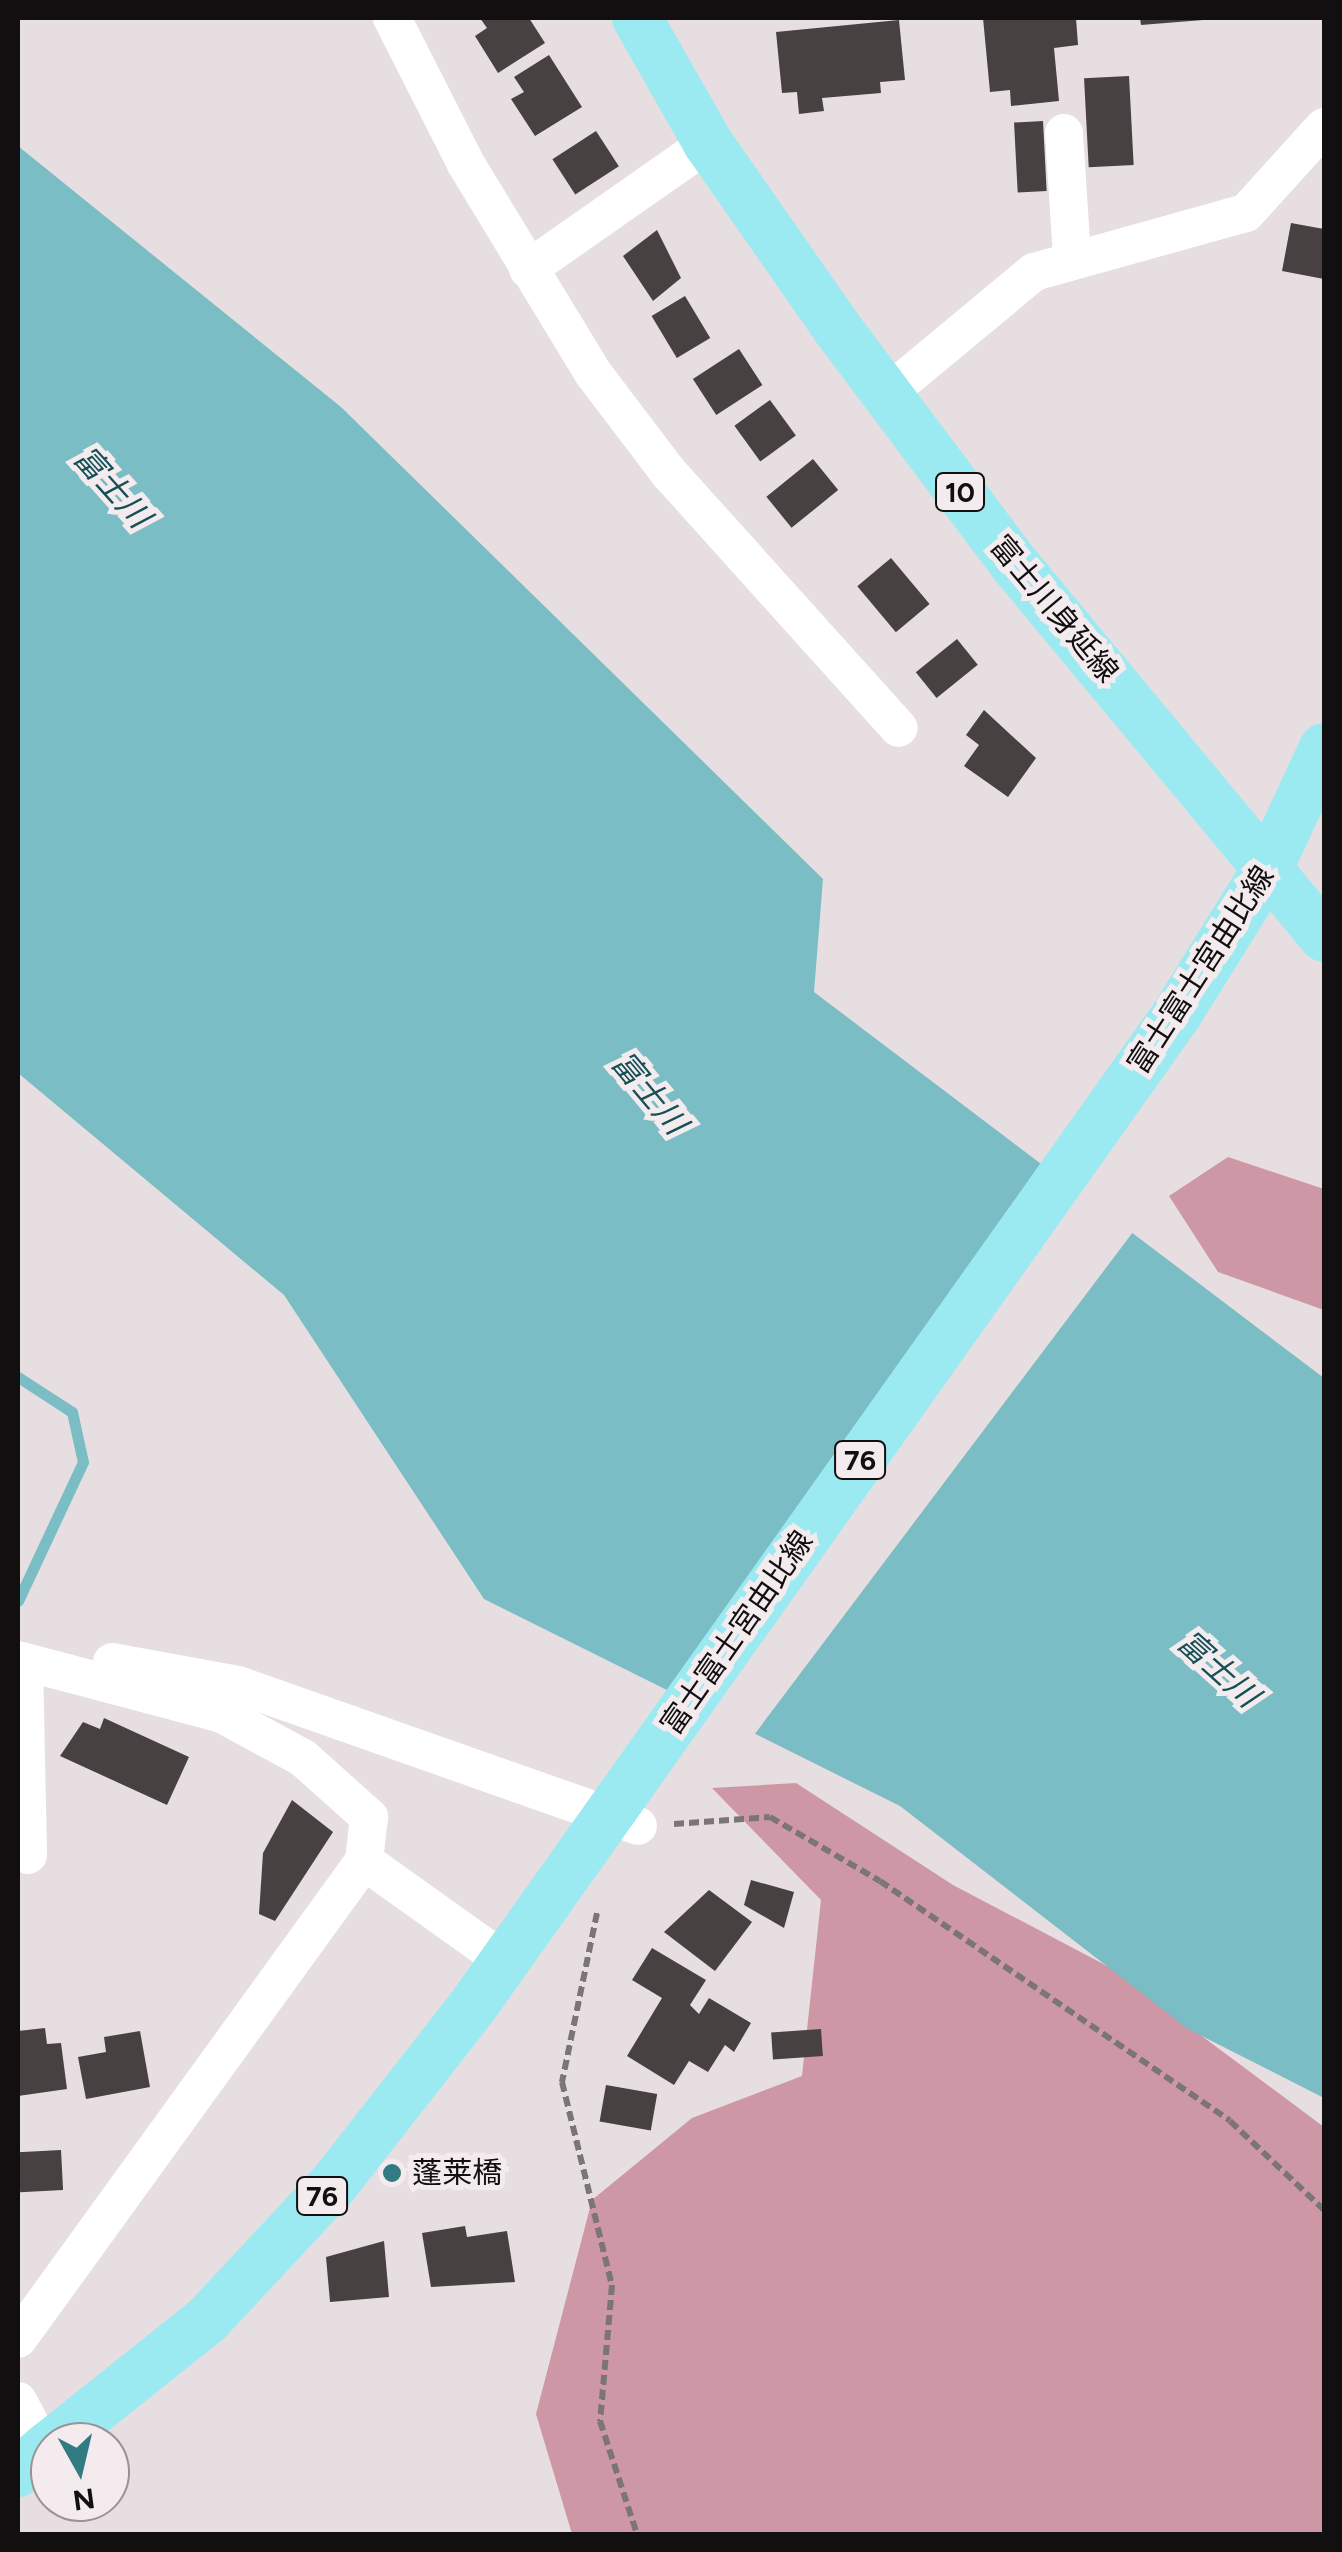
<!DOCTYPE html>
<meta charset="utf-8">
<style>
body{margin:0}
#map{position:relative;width:1342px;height:2552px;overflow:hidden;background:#e6dee0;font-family:Figtree,"Noto Sans JP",sans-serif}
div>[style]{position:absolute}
.forest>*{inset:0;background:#ce97a5}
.water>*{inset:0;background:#7bbdc5}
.pier>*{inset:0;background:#e6dee0;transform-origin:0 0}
.stream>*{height:11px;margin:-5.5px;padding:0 5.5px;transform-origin:5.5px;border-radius:5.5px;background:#7bbdc5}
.building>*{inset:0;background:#474142;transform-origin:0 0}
.path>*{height:6px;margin-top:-3px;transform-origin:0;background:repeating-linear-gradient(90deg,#7b7577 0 10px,transparent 0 15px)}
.minor>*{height:38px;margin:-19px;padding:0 19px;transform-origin:19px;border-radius:19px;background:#fff}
.major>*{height:50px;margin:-25px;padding:0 25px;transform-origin:25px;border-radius:25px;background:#9beaf2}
.dots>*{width:28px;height:28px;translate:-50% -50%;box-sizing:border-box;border:5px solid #f3ebed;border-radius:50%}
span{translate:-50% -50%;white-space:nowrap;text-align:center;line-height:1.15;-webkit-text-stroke:10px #f3ebed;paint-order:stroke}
.shield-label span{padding:2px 8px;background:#f3ebed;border:2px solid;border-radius:8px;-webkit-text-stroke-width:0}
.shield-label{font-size:28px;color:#120f10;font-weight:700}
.street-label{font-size:30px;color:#120f10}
.poi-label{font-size:30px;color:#120f10}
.left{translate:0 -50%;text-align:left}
.water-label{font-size:32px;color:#165057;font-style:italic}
.frame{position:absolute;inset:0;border:20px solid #120f10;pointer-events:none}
.north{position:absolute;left:30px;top:2422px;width:100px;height:100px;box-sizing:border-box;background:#f3ebed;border:2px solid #999395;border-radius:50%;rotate:172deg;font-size:28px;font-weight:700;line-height:40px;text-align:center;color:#120f10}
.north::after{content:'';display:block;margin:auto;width:35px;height:45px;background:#327b83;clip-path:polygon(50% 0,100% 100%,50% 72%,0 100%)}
</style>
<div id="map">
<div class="forest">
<i style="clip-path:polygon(1228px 1157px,1324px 1189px,1324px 1310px,1218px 1272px,1169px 1196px)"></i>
<i style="clip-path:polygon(796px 1783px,953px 1885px,1109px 1967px,1324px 2127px,1324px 2534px,572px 2534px,536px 2414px,592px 2200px,692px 2118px,802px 2076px,821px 1900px,712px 1788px)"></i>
</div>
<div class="water">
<i style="clip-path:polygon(18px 146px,341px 407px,823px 879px,814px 992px,1324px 1378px,1324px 2098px,1188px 2029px,900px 1806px,484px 1599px,284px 1295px,18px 1073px)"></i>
</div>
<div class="pier">
<i style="left:1062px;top:1175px;width:91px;height:650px;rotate:37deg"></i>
</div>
<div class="stream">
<i style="left:18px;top:1377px;width:64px;rotate:32.9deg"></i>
<i style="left:72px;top:1412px;width:51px;rotate:77.6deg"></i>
<i style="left:83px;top:1462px;width:153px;rotate:115.1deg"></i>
</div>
<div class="building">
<i style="clip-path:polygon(480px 18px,529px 18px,545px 43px,498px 73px,475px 36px,487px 28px)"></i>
<i style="clip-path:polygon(983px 18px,1076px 18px,1078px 45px,1054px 48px,1059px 101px,1011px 106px,1010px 90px,990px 92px)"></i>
<i style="clip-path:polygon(1140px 18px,1203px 18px,1203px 20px,1141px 25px)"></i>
<i style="clip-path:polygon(899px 20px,905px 80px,880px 82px,881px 93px,822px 98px,824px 111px,799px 114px,797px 92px,782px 93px,776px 32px)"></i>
<i style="clip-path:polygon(549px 55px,582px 107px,535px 136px,511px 99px,524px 92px,514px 77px)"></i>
<i style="left:1129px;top:76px;width:89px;height:45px;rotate:87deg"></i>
<i style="left:1043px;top:121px;width:70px;height:29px;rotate:87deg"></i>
<i style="left:596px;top:131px;width:42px;height:52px;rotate:57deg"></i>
<i style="clip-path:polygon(1291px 223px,1324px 229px,1324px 279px,1282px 271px)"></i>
<i style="clip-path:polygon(657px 230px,681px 278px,653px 301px,623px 256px)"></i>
<i style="left:685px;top:296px;width:49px;height:39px;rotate:59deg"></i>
<i style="left:739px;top:349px;width:43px;height:55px;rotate:57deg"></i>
<i style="left:770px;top:400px;width:44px;height:44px;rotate:54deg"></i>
<i style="left:813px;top:459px;width:40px;height:60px;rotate:51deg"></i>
<i style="left:891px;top:558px;width:60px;height:44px;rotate:50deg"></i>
<i style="left:957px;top:639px;width:33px;height:53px;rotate:51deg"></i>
<i style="clip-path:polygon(984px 710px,1036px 758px,1008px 797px,964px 766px,979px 745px,966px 735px)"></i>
<i style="clip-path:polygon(104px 1718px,189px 1757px,167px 1805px,60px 1756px,83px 1722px,100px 1729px)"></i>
<i style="clip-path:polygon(292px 1800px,333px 1832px,275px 1921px,259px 1914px,263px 1853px)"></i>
<i style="clip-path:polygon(751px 1880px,794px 1892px,784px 1928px,744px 1905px)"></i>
<i style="clip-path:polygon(709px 1890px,752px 1922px,715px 1971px,664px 1932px)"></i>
<i style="clip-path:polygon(652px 1948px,706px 1980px,690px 2005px,699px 2014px,709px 1998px,751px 2023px,734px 2052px,725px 2045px,708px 2072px,689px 2061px,674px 2085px,627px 2056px,662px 1998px,632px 1980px)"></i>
<i style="clip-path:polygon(45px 2028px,47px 2044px,61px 2043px,67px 2089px,18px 2096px,18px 2031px)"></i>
<i style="left:821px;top:2029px;width:27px;height:50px;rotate:86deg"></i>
<i style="clip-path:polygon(140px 2031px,150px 2087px,86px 2099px,78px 2057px,106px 2052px,104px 2037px)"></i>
<i style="left:606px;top:2085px;width:52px;height:37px;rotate:10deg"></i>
<i style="left:61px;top:2150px;width:40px;height:43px;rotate:87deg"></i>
<i style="clip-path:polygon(465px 2226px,467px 2237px,507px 2231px,515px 2282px,431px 2287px,422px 2233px)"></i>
<i style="clip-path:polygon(384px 2241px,389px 2297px,330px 2302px,326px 2257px)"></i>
</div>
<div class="path">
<i style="left:674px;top:1824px;width:96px;rotate:-4.2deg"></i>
<i style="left:770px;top:1817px;width:127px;rotate:30.2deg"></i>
<i style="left:880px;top:1881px;width:424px;rotate:34.4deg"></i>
<i style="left:1230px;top:2121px;width:129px;rotate:43.4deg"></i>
<i style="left:597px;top:1913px;width:173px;rotate:101.7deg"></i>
<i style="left:562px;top:2082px;width:209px;rotate:76.2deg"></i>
<i style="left:612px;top:2285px;width:137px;rotate:95deg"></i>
<i style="left:600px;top:2421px;width:119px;rotate:71.9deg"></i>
</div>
<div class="minor">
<i style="left:392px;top:18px;width:164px;rotate:63.1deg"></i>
<i style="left:466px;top:164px;width:245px;rotate:58.7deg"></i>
<i style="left:593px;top:373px;width:126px;rotate:52.8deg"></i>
<i style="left:669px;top:473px;width:343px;rotate:48deg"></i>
<i style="left:1064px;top:133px;width:124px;rotate:86.3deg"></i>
<i style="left:528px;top:269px;width:220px;rotate:-35deg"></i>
<i style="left:887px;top:394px;width:191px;rotate:-39.7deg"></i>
<i style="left:1034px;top:272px;width:220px;rotate:-15.6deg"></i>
<i style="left:1246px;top:213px;width:116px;rotate:-47.8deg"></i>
<i style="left:18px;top:1660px;width:211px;rotate:14.8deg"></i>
<i style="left:222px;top:1714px;width:92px;rotate:28.5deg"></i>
<i style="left:303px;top:1758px;width:89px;rotate:41.8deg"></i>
<i style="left:369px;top:1817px;width:44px;rotate:96.5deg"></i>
<i style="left:364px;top:1861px;width:590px;rotate:125.9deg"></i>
<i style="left:24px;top:1662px;width:193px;rotate:88.8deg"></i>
<i style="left:112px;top:1662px;width:128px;rotate:10.3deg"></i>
<i style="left:238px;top:1685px;width:424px;rotate:19.4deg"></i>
<i style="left:364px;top:1861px;width:172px;rotate:35.5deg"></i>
<i style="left:18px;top:2401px;width:55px;rotate:62deg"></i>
</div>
<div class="major">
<i style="left:637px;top:18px;width:144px;rotate:60.4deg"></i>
<i style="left:708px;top:143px;width:226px;rotate:55.1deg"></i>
<i style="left:837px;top:328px;width:298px;rotate:53.1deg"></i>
<i style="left:1016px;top:566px;width:482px;rotate:50.3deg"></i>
<i style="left:54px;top:2442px;width:197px;rotate:-38.6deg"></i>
<i style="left:208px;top:2319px;width:183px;rotate:-47deg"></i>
<i style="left:333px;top:2185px;width:231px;rotate:-52deg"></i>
<i style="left:475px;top:2003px;width:1213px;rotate:-54.63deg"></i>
<i style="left:1177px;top:1014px;width:174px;rotate:-58.1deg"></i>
<i style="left:1269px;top:866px;width:130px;rotate:-65deg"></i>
<i style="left:18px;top:2472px;width:42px;rotate:-40.2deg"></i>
</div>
<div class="dots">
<i style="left:392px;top:2173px;background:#327b83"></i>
</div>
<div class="shield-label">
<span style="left:960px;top:492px">10</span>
<span style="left:860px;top:1460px">76</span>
<span style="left:322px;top:2196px">76</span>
</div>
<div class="street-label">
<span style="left:1054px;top:609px;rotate:50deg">富士川身延線</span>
<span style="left:1201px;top:970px;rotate:-57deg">富士富士宮由比線</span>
<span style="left:737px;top:1633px;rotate:-55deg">富士富士宮由比線</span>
</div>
<div class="poi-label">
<span class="left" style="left:412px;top:2173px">蓬莱橋</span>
</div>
<div class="water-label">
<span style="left:112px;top:487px;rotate:48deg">富士川</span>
<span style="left:649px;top:1093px;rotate:50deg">富士川</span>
<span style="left:1218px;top:1669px;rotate:42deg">富士川</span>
</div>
<div class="frame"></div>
<div class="north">N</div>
</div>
